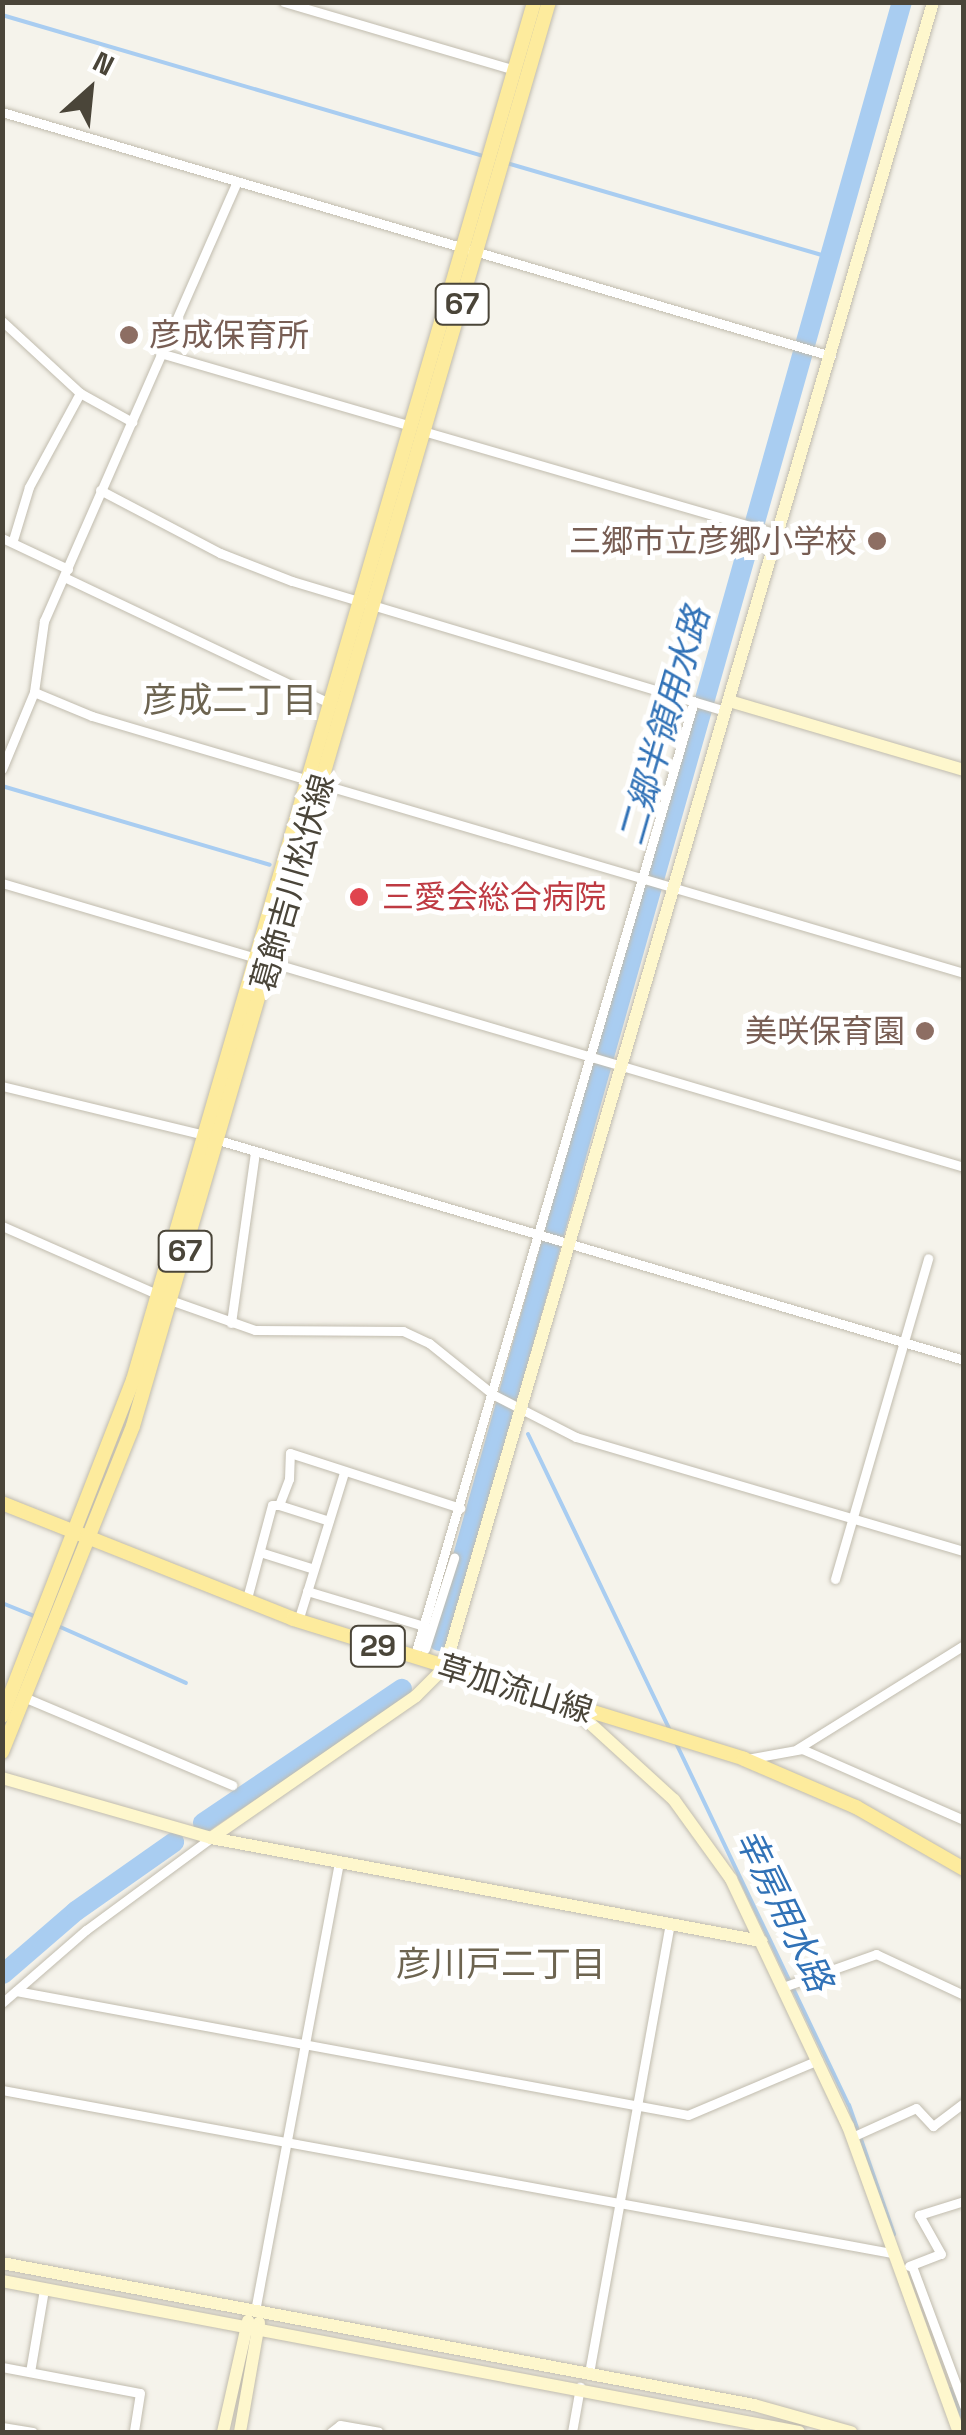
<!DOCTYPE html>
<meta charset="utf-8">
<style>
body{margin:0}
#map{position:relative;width:966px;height:2435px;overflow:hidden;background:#f5f3eb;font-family:"Space Grotesk","Noto Sans JP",sans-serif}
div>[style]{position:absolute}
.stream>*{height:4px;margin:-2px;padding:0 2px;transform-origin:2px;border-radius:2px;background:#a9cdf1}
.river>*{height:20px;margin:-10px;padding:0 10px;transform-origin:10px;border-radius:10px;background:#a9cdf1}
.roads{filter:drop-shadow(0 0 2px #c1bcae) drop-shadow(0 0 2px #c1bcae)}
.street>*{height:9px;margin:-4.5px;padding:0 4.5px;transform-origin:4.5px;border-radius:4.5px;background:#fff}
.secondary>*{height:12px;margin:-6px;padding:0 6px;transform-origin:6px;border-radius:6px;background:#fef7cd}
.primary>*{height:14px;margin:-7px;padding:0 7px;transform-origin:7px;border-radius:7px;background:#fdeb9d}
.dots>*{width:28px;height:28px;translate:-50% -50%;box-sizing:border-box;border:5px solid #fff;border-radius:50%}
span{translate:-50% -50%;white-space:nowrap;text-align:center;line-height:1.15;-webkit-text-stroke:10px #fff;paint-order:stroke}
.shield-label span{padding:2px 8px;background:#fff;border:2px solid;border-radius:8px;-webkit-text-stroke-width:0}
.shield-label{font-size:30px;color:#4a4539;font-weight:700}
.education-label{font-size:32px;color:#785e54}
.left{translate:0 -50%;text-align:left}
.right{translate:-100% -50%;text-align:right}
.street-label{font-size:32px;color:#4a4539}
.health-label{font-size:32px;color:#be3a42}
.neighbourhood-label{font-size:35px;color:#6d6450}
.water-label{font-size:35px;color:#3172b7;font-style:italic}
.frame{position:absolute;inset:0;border:5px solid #4a4539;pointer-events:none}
.north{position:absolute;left:40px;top:40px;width:100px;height:100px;-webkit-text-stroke:8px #fff;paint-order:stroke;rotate:27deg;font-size:28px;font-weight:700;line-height:40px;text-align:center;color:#4a4539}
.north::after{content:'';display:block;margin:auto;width:35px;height:45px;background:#4a4539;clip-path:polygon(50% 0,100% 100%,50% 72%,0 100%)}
</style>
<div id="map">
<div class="stream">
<i style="left:2px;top:15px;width:501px;rotate:16.34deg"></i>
<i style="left:507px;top:163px;width:335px;rotate:16.3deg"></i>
<i style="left:2px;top:786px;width:279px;rotate:16.4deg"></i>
<i style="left:528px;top:1434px;width:331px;rotate:64.4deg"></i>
<i style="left:2px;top:1603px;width:35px;rotate:22deg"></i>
<i style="left:58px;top:1626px;width:140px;rotate:24deg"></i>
<i style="left:675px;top:1741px;width:403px;rotate:64.5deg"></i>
<i style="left:849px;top:2105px;width:137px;rotate:70.8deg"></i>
<i style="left:950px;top:2389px;width:34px;rotate:66deg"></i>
</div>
<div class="river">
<i style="left:439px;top:1641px;width:1703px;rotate:-74.23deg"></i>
<i style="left:203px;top:1823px;width:240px;rotate:-34deg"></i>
<i style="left:3px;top:1974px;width:96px;rotate:-40.8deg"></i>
<i style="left:76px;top:1911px;width:120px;rotate:-35.1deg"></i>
</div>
<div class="roads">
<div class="street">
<i style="left:284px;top:2px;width:241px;rotate:16.4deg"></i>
<i style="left:2px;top:112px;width:864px;rotate:16.4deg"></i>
<i style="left:2px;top:321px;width:106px;rotate:42.7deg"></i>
<i style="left:80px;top:393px;width:60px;rotate:29.1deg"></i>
<i style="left:160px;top:353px;width:261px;rotate:16.2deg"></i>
<i style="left:423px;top:431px;width:372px;rotate:16.2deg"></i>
<i style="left:100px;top:490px;width:136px;rotate:27.7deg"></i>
<i style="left:220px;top:553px;width:77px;rotate:21.3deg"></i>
<i style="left:292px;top:581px;width:452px;rotate:16.7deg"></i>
<i style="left:2px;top:538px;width:73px;rotate:25.2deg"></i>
<i style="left:13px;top:540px;width:55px;rotate:-73.2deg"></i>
<i style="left:29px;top:487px;width:107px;rotate:-61.5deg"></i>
<i style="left:64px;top:577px;width:296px;rotate:25.4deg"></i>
<i style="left:34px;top:692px;width:63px;rotate:22.5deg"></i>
<i style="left:92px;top:716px;width:225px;rotate:16.5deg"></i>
<i style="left:2px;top:769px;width:83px;rotate:-67.4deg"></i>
<i style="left:34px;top:692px;width:72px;rotate:-82deg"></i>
<i style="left:44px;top:621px;width:480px;rotate:-66.3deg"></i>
<i style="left:321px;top:784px;width:670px;rotate:16.38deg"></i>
<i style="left:2px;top:883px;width:1003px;rotate:16.45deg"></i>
<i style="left:2px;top:1086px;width:208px;rotate:13.6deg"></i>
<i style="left:218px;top:1140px;width:778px;rotate:16.43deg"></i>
<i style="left:2px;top:1226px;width:171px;rotate:23.7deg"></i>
<i style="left:170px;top:1300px;width:90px;rotate:19.4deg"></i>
<i style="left:255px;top:1330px;width:148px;rotate:0.4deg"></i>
<i style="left:403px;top:1331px;width:29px;rotate:25deg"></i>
<i style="left:429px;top:1343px;width:83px;rotate:38.7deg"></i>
<i style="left:494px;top:1395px;width:92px;rotate:27.1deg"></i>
<i style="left:576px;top:1437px;width:404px;rotate:16.4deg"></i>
<i style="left:231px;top:1323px;width:173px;rotate:-82deg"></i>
<i style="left:279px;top:1505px;width:52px;rotate:17.7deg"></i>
<i style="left:263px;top:1553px;width:53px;rotate:17.4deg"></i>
<i style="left:835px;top:1579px;width:334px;rotate:-73.8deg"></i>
<i style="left:307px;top:1591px;width:122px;rotate:16.7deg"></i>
<i style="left:246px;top:1602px;width:100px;rotate:-75deg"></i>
<i style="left:272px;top:1505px;width:7px"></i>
<i style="left:279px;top:1505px;width:28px;rotate:-69deg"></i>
<i style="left:289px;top:1479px;width:26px;rotate:-88deg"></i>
<i style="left:290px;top:1453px;width:179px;rotate:17.9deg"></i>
<i style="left:298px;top:1621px;width:156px;rotate:-72.8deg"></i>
<i style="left:425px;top:1649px;width:96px;rotate:-72.3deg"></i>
<i style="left:414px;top:1658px;width:997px;rotate:-73.69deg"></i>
<i style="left:26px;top:1698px;width:224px;rotate:22.9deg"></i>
<i style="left:797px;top:1749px;width:197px;rotate:-31.9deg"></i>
<i style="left:747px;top:1759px;width:56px;rotate:-10.3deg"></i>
<i style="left:802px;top:1749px;width:177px;rotate:23.7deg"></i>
<i style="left:783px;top:1987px;width:99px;rotate:-19.5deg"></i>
<i style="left:876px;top:1954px;width:97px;rotate:25deg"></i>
<i style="left:16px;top:1991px;width:683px;rotate:10.45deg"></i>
<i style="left:688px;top:2115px;width:141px;rotate:-22.9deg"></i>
<i style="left:2px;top:2003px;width:111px;rotate:-41deg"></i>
<i style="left:86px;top:1930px;width:155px;rotate:-36.4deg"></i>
<i style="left:2px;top:2090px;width:905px;rotate:10.38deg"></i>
<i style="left:852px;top:2137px;width:70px;rotate:-24.4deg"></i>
<i style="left:916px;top:2108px;width:25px;rotate:47deg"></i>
<i style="left:933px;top:2126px;width:39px;rotate:-37deg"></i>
<i style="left:909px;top:2266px;width:34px;rotate:-21deg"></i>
<i style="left:941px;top:2254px;width:45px;rotate:-119.4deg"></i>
<i style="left:919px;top:2215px;width:47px;rotate:-17.3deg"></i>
<i style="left:912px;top:2266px;width:149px;rotate:69.6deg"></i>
<i style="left:255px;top:2311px;width:457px;rotate:-79.4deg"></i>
<i style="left:2px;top:2367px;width:140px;rotate:10.7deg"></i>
<i style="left:140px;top:2393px;width:39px;rotate:99deg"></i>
<i style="left:30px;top:2372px;width:84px;rotate:-80.4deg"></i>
<i style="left:589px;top:2373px;width:457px;rotate:-79.8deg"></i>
<i style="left:2px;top:2427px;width:31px;rotate:9deg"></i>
<i style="left:331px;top:2432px;width:11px;rotate:-38deg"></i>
<i style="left:340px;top:2425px;width:39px;rotate:10deg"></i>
<i style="left:572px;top:2432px;width:46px;rotate:-79.9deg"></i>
</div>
<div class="secondary">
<i style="left:729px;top:701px;width:245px;rotate:16.4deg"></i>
<i style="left:570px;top:1705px;width:141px;rotate:42.4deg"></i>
<i style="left:674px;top:1800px;width:97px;rotate:54.2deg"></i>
<i style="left:731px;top:1879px;width:273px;rotate:64.7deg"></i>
<i style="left:848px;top:2126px;width:326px;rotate:70.1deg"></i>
<i style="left:2px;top:1778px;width:217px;rotate:16deg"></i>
<i style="left:211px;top:1838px;width:560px;rotate:10.61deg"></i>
<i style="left:211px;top:1838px;width:249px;rotate:-34.7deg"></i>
<i style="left:416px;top:1696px;width:41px;rotate:-45deg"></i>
<i style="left:445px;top:1667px;width:1735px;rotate:-73.66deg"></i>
<i style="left:2px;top:2263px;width:765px;rotate:10.69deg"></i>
<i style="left:754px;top:2405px;width:101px;rotate:15.6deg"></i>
<i style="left:2px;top:2281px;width:811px;rotate:10.73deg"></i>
<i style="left:223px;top:2432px;width:114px;rotate:-77.3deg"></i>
<i style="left:240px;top:2432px;width:111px;rotate:-80.1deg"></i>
</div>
<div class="primary">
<i style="left:2px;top:1503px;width:313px;rotate:21.7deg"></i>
<i style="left:293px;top:1619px;width:472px;rotate:17.2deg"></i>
<i style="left:744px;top:1759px;width:122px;rotate:23.2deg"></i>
<i style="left:856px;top:1807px;width:125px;rotate:29.9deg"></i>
<i style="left:2px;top:1716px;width:361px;rotate:-68.7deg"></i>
<i style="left:133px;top:1380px;width:1435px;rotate:-73.77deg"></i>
<i style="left:2px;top:1752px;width:351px;rotate:-68.1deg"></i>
<i style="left:133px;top:1426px;width:1484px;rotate:-73.72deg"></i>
</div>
</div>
<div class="dots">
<i style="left:129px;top:335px;background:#8d6e63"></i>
<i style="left:877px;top:541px;background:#8d6e63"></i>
<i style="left:359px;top:897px;background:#e0444e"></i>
<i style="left:925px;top:1031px;background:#8d6e63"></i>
</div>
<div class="shield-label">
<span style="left:462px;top:304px">67</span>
<span style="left:185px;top:1251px">67</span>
<span style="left:378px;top:1646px">29</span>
</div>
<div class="education-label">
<span class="left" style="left:149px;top:335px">彦成保育所</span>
<span class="right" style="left:857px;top:541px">三郷市立彦郷小学校</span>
<span class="right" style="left:905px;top:1031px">美咲保育園</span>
</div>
<div class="street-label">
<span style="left:293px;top:883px;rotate:-74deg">葛飾吉川松伏線</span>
<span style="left:515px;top:1689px;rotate:17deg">草加流山線</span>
</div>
<div class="health-label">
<span class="left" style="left:382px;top:897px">三愛会総合病院</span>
</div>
<div class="neighbourhood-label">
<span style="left:230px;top:700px">彦成二丁目</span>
<span style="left:501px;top:1964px">彦川戸二丁目</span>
</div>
<div class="water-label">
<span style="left:664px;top:726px;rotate:-74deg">二郷半領用水路</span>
<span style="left:784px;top:1910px;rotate:64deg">幸房用水路</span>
</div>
<div class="frame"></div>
<div class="north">N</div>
</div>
